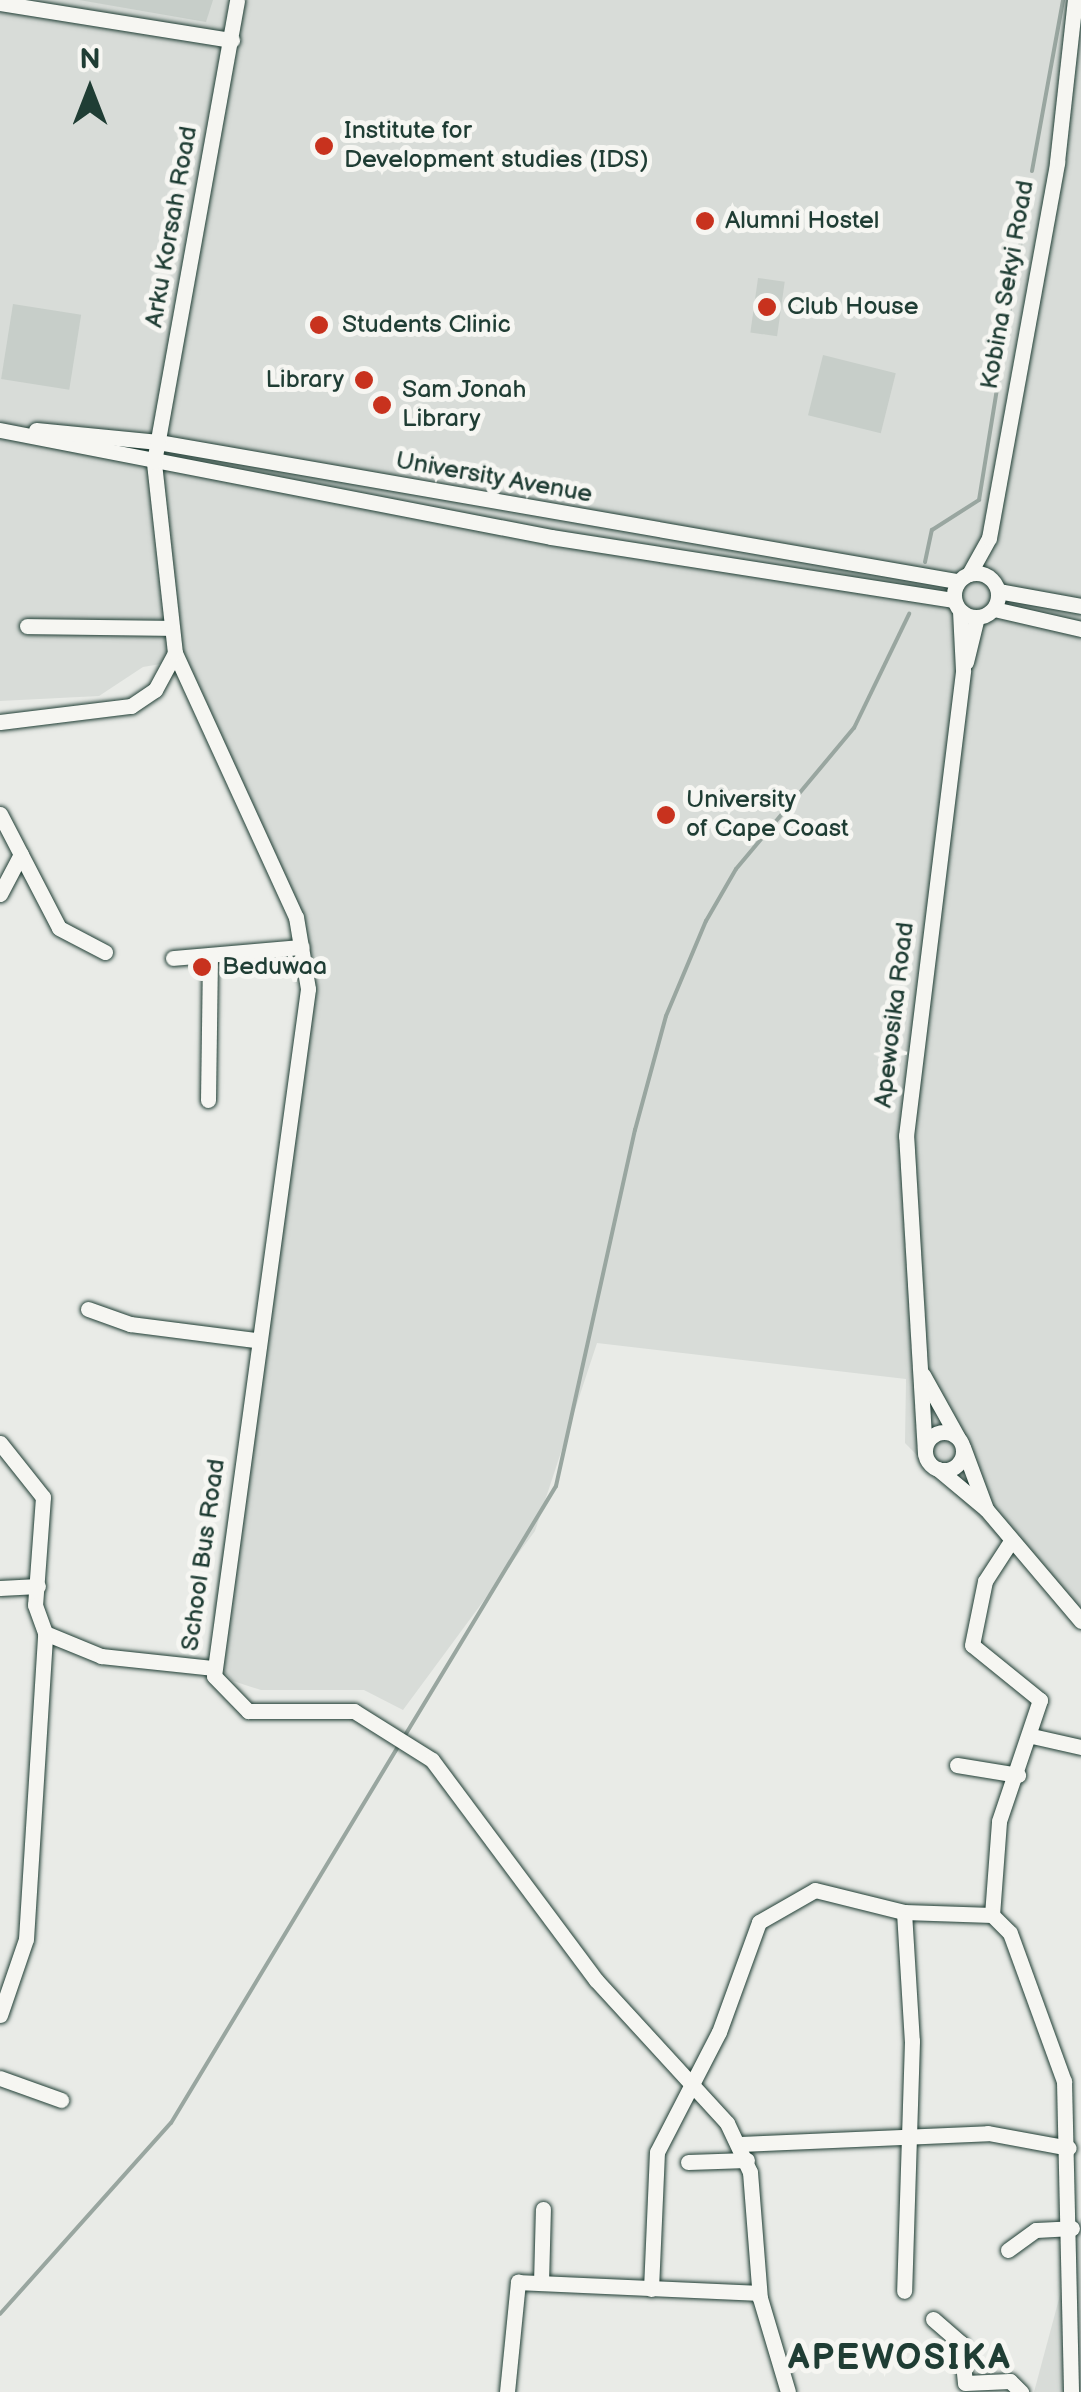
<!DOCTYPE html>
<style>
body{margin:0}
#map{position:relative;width:1081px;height:2392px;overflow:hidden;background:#e9ebe7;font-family:"Balsamiq Sans",sans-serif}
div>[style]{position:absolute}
.built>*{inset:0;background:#d8dcd8}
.green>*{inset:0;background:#c7cec9;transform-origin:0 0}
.stream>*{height:4px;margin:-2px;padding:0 2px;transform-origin:2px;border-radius:2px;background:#99a6a0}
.roads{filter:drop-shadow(0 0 2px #1f3d34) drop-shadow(0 0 2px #1f3d34)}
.minor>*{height:15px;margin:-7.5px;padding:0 7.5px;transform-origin:7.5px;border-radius:7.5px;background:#f6f6f2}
.minor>.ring{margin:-7.5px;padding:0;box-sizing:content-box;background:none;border:15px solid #f6f6f2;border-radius:50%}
.dots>*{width:28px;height:28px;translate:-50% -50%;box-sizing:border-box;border:5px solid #f6f6f2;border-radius:50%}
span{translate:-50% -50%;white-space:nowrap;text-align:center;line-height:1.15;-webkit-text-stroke:10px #f6f6f2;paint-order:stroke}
.poi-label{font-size:25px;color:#1f3d34}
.left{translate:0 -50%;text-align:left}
.right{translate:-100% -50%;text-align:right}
.street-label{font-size:25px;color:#1f3d34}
.district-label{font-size:35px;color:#1f3d34;font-weight:700;letter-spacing:2.5px}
.north{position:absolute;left:40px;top:40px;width:100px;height:100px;-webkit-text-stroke:8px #f6f6f2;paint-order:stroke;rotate:0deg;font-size:28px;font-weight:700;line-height:40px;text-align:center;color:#1f3d34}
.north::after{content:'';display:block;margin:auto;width:35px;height:45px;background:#1f3d34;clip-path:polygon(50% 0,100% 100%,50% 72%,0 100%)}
</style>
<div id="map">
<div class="built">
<i style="clip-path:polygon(0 0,1081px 0,1081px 1622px,905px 1443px,906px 1379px,597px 1343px,535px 1531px,403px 1710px,364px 1690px,261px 1690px,233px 1681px,215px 1661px,213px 1607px,274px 1220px,306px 930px,178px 661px,143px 667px,99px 696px,0 701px)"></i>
<i style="clip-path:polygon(1081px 2217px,1081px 2392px,1034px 2392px)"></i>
</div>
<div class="green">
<i style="clip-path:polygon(79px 0,213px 0,206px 22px)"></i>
<i style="left:758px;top:278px;width:27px;height:55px;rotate:8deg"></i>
<i style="left:13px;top:304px;width:69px;height:76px;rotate:9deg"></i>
<i style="left:823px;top:355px;width:75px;height:62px;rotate:14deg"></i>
</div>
<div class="stream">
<i style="left:1032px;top:171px;width:174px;rotate:-79.7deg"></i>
<i style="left:925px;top:562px;width:33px;rotate:-78deg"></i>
<i style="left:932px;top:530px;width:56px;rotate:-32.6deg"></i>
<i style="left:979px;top:500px;width:313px;rotate:-80.8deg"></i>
<i style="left:404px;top:1737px;width:293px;rotate:-58.8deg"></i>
<i style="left:556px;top:1486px;width:365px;rotate:-77.5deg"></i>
<i style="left:635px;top:1130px;width:118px;rotate:-74.8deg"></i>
<i style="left:666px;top:1016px;width:103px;rotate:-67.2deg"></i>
<i style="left:706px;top:921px;width:60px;rotate:-60deg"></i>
<i style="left:736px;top:869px;width:184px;rotate:-50.1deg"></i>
<i style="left:854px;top:728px;width:127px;rotate:-64.2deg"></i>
<i style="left:0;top:2314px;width:256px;rotate:-48.2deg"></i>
<i style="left:171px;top:2123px;width:441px;rotate:-58.9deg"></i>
</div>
<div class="roads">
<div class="minor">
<i style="left:0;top:3px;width:235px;rotate:9.1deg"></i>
<i style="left:0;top:430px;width:561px;rotate:10.99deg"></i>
<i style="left:551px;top:537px;width:408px;rotate:8.9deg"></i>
<i style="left:36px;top:430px;width:123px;rotate:5.6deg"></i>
<i style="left:158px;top:442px;width:811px;rotate:9.87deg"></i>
<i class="ring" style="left:954px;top:573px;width:29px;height:29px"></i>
<i style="left:969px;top:574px;width:41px;rotate:-60.9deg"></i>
<i style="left:989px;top:538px;width:382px;rotate:-79.7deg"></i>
<i style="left:1057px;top:162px;width:163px;rotate:-83.7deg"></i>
<i style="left:998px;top:591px;width:84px;rotate:10.2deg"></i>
<i style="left:994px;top:609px;width:89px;rotate:12.9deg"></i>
<i style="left:27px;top:626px;width:144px;rotate:0.8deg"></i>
<i style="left:175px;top:653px;width:290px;rotate:65.4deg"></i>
<i style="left:296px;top:917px;width:73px;rotate:80.5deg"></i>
<i style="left:308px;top:989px;width:693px;rotate:97.79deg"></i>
<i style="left:214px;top:1676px;width:49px;rotate:45.8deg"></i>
<i style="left:248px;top:1711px;width:106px"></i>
<i style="left:354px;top:1711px;width:92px;rotate:32.1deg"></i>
<i style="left:432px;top:1760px;width:274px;rotate:53.3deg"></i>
<i style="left:596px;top:1980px;width:194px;rotate:47.5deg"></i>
<i style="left:727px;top:2123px;width:54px;rotate:64.9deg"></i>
<i style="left:750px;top:2172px;width:126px;rotate:85.5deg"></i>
<i style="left:760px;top:2298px;width:98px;rotate:73.4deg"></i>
<i style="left:966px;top:662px;width:46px;rotate:-76.3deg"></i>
<i style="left:0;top:722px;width:132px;rotate:-7deg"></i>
<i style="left:131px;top:706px;width:29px;rotate:-34deg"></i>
<i style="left:155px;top:690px;width:42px;rotate:-61.6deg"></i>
<i style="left:175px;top:653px;width:192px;rotate:-96.3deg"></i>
<i style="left:154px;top:462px;width:469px;rotate:-79.8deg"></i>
<i style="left:0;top:814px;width:128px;rotate:62.6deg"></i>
<i style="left:59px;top:928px;width:52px;rotate:27.6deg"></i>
<i style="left:0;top:894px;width:45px;rotate:-62.3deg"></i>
<i style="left:173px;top:958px;width:129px;rotate:-4.9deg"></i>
<i style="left:208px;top:1100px;width:145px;rotate:-89.2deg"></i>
<i style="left:88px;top:1309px;width:45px;rotate:19.7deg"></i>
<i style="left:130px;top:1324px;width:126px;rotate:7.3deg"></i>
<i style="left:923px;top:1375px;width:72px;rotate:60.9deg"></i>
<i class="ring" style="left:925px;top:1432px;width:23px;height:23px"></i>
<i style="left:0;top:1443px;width:69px;rotate:51.5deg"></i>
<i style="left:43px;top:1497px;width:108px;rotate:94.2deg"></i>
<i style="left:35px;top:1605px;width:30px;rotate:70deg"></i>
<i style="left:45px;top:1633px;width:61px;rotate:22.3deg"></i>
<i style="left:101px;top:1656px;width:114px;rotate:6.1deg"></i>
<i style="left:963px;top:1447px;width:66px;rotate:69.6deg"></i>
<i style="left:925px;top:1453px;width:318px;rotate:-93.4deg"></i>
<i style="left:906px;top:1136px;width:469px;rotate:-83deg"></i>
<i style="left:963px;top:670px;width:59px;rotate:-92.9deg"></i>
<i style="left:938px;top:1469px;width:62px;rotate:39.8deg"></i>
<i style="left:986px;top:1509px;width:147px;rotate:49.7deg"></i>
<i style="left:0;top:1588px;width:38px;rotate:-3deg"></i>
<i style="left:1032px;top:1736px;width:50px;rotate:12.7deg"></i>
<i style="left:957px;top:1765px;width:62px;rotate:9.3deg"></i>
<i style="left:904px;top:1912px;width:129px;rotate:86.5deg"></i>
<i style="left:912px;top:2041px;width:250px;rotate:91.8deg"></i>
<i style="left:992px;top:1915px;width:94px;rotate:-85.7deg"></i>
<i style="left:999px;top:1821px;width:128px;rotate:-71.3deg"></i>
<i style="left:1040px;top:1700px;width:87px;rotate:-141deg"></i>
<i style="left:972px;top:1645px;width:65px;rotate:-78.5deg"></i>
<i style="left:985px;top:1581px;width:48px;rotate:-57deg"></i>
<i style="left:0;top:2015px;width:80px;rotate:-71.1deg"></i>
<i style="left:26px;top:1939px;width:307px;rotate:-86.4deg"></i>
<i style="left:0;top:2078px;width:65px;rotate:19.8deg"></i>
<i style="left:740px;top:2144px;width:248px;rotate:-2.5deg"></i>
<i style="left:988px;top:2133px;width:82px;rotate:10.5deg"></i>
<i style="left:688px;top:2162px;width:59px;rotate:-1.9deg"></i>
<i style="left:1008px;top:2250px;width:34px;rotate:-36deg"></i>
<i style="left:1036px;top:2230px;width:36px;rotate:-3deg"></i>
<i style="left:541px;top:2283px;width:74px;rotate:-88.5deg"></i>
<i style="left:651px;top:2289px;width:137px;rotate:-87.5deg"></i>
<i style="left:657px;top:2152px;width:135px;rotate:-62.7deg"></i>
<i style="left:719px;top:2032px;width:117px;rotate:-70deg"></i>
<i style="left:759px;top:1922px;width:64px;rotate:-29.7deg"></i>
<i style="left:815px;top:1890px;width:92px;rotate:13.9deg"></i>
<i style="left:904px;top:1912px;width:88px;rotate:2deg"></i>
<i style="left:992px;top:1915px;width:25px;rotate:45deg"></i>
<i style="left:1010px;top:1933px;width:158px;rotate:70deg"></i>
<i style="left:1064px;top:2081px;width:311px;rotate:88.7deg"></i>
<i style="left:933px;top:2319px;width:37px;rotate:41deg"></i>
<i style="left:961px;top:2343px;width:40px;rotate:84.3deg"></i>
<i style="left:965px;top:2383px;width:45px;rotate:-2.5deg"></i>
<i style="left:1010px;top:2381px;width:16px;rotate:45deg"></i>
<i style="left:507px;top:2392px;width:111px;rotate:-84.3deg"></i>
<i style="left:518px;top:2282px;width:241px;rotate:2.6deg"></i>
</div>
</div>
<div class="dots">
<i style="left:324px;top:146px;background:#c8321e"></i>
<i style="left:705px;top:221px;background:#c8321e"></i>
<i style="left:767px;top:307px;background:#c8321e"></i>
<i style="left:319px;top:325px;background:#c8321e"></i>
<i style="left:364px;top:380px;background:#c8321e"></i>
<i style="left:382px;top:405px;background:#c8321e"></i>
<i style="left:666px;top:815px;background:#c8321e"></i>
<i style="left:202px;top:967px;background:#c8321e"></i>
</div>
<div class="poi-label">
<span class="left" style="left:344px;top:146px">Institute for<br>Development studies (IDS)</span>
<span class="left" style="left:725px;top:221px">Alumni Hostel</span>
<span class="left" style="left:787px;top:307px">Club House</span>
<span class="left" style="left:342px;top:325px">Students Clinic</span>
<span class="right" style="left:344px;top:380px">Library</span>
<span class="left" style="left:402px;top:405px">Sam Jonah<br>Library</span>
<span class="left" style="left:686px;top:815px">University<br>of Cape Coast</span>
<span class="left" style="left:222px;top:967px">Beduwaa</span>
</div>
<div class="street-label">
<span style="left:172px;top:227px;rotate:-80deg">Arku Korsah Road</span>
<span style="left:1008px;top:285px;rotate:-80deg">Kobina Sekyi Road</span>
<span style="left:494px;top:478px;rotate:10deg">University Avenue</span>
<span style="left:895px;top:1015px;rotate:-83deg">Apewosika Road</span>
<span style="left:204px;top:1555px;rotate:-82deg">School Bus Road</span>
</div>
<div class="district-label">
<span style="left:900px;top:2359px">APEWOSIKA</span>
</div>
<div class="north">N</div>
</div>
